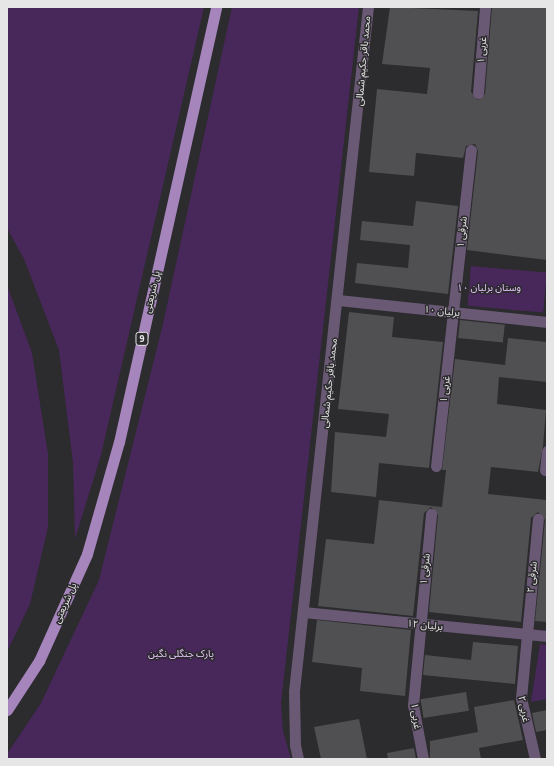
<!DOCTYPE html>
<meta charset="utf-8">
<style>
body{margin:0}
#map{position:relative;width:554px;height:766px;overflow:hidden;background:#2c2b2d;font-family:"Titillium Web","Noto Sans Arabic",sans-serif}
div>[style]{position:absolute}
.green>*{inset:0;background:#48285b;transform-origin:0 0}
.building>*{inset:0;background:#504f51;transform-origin:0 0}
.minor>*{height:11px;margin:-5.5px;padding:0 5.5px;transform-origin:5.5px;border-radius:5.5px;background:#695974}
.tertiary>*{height:11px;margin:-5.5px;padding:0 5.5px;transform-origin:5.5px;border-radius:5.5px;background:#695974}
.primary>*{height:11px;margin:-5.5px;padding:0 5.5px;transform-origin:5.5px;border-radius:5.5px;background:#a585bc}
span{translate:-50% -50%;white-space:nowrap;text-align:center;line-height:1.15;-webkit-text-stroke:3px #2c2b2d;paint-order:stroke}
.shield-label span{padding:1px 3px;background:#2c2b2d;border:1px solid;border-radius:3px;-webkit-text-stroke-width:0}
.shield-label{font-size:9px;color:#e7e6e7;font-weight:700}
.street-label{font-size:10px;color:#e7e6e7}
.park-label{font-size:10px;color:#e4c5fb}
.frame{position:absolute;inset:0;border:8px solid #e7e6e7;pointer-events:none}
</style>
<div id="map">
<div class="green">
<i style="clip-path:polygon(7px 7px,204px 7px,101px 455px,75px 539px,73px 463px,59px 350px,24px 259px,7px 228px)"></i>
<i style="clip-path:polygon(232px 7px,359px 7px,281px 703px,283px 731px,291px 759px,7px 759px,7px 754px,41px 703px,99px 580px,162px 328px)"></i>
<i style="left:471px;top:266px;width:76px;height:40px;rotate:5deg"></i>
<i style="clip-path:polygon(7px 285px,32px 353px,48px 454px,48px 527px,30px 604px,7px 652px)"></i>
<i style="clip-path:polygon(540px 644px,547px 645px,547px 699px,531px 702px)"></i>
</div>
<div class="building">
<i style="clip-path:polygon(390px 7px,478px 11px,471px 92px,478px 100px,485px 94px,492px 7px,547px 7px,547px 260px,467px 250px,478px 151px,475px 144px,466px 146px,463px 158px,416px 153px,414px 176px,369px 172px,377px 89px,427px 94px,430px 68px,382px 64px)"></i>
<i style="clip-path:polygon(416px 201px,458px 206px,448px 294px,355px 283px,357px 263px,408px 268px,410px 245px,360px 240px,362px 221px,413px 226px)"></i>
<i style="clip-path:polygon(349px 312px,394px 317px,392px 337px,443px 342px,429px 468px,379px 463px,376px 497px,331px 492px,335px 432px,386px 437px,389px 414px,338px 409px)"></i>
<i style="left:460px;top:320px;width:45px;height:18px;rotate:6deg"></i>
<i style="clip-path:polygon(508px 338px,547px 342px,547px 382px,499px 377px,497px 404px,546px 410px,543px 446px,538px 472px,491px 467px,488px 494px,547px 500px,547px 622px,535px 621px,545px 520px,538px 512px,531px 518px,521px 622px,429px 612px,438px 515px,431px 507px,424px 513px,413px 616px,318px 606px,326px 539px,374px 544px,379px 500px,442px 507px,446px 470px,442px 470px,455px 359px,505px 365px)"></i>
<i style="clip-path:polygon(317px 620px,411px 630px,405px 696px,360px 691px,362px 668px,312px 662px)"></i>
<i style="clip-path:polygon(473px 642px,518px 646px,515px 684px,423px 675px,425px 655px,471px 660px)"></i>
<i style="left:466px;top:692px;width:19px;height:46px;rotate:81deg"></i>
<i style="clip-path:polygon(514px 700px,523px 740px,479px 748px,481px 759px,430px 759px,430px 741px,478px 732px,474px 707px)"></i>
<i style="clip-path:polygon(547px 710px,547px 730px,536px 732px,532px 713px)"></i>
<i style="clip-path:polygon(359px 719px,367px 759px,321px 759px,314px 727px)"></i>
<i style="clip-path:polygon(414px 748px,416px 759px,388px 759px,387px 753px)"></i>
</div>
<div class="minor">
<i style="left:478px;top:93px;width:86px;rotate:-85.3deg"></i>
<i style="left:338px;top:300px;width:210px;rotate:6deg"></i>
<i style="left:436px;top:466px;width:318px;rotate:-83.7deg"></i>
<i style="left:545px;top:470px;width:19px;rotate:-84deg"></i>
<i style="left:303px;top:612px;width:245px;rotate:5.6deg"></i>
<i style="left:423px;top:759px;width:55px;rotate:-100.5deg"></i>
<i style="left:413px;top:705px;width:192px;rotate:-84.6deg"></i>
<i style="left:535px;top:759px;width:63px;rotate:-102.9deg"></i>
<i style="left:521px;top:698px;width:180px;rotate:-84.6deg"></i>
</div>
<div class="tertiary">
<i style="left:298px;top:759px;width:14px;rotate:-102deg"></i>
<i style="left:295px;top:745px;width:54px;rotate:-91.1deg"></i>
<i style="left:294px;top:691px;width:688px;rotate:-83.83deg"></i>
</div>
<div class="primary">
<i style="left:7px;top:710px;width:59px;rotate:-56.9deg"></i>
<i style="left:39px;top:661px;width:117px;rotate:-65.8deg"></i>
<i style="left:87px;top:554px;width:116px;rotate:-74.1deg"></i>
<i style="left:119px;top:442px;width:446px;rotate:-77.4deg"></i>
</div>
<div class="shield-label">
<span style="left:142px;top:339px">9</span>
</div>
<div class="street-label">
<span style="left:482px;top:50px;rotate:-85deg">۱ غربی</span>
<span style="left:363px;top:61px;rotate:-85deg">محمد باقر حکیم شمالی</span>
<span style="left:462px;top:232px;rotate:-84deg">۱ شرقی</span>
<span style="left:152px;top:292px;rotate:-77deg">پل شریعتی</span>
<span style="left:442px;top:311px;rotate:6deg">برلیان ۱۰</span>
<span style="left:329px;top:383px;rotate:-84deg">محمد باقر حکیم شمالی</span>
<span style="left:445px;top:389px;rotate:-83deg">۱ غربی</span>
<span style="left:425px;top:569px;rotate:-84deg">۱ شرقی</span>
<span style="left:532px;top:577px;rotate:-84deg">۲ شرقی</span>
<span style="left:65px;top:603px;rotate:-66deg">پل شریعتی</span>
<span style="left:425px;top:625px;rotate:6deg">برلیان ۱۲</span>
<span style="left:524px;top:709px;rotate:80deg">۲ غربی</span>
<span style="left:416px;top:716px;rotate:83deg">۱ غربی</span>
</div>
<div class="park-label">
<span style="left:489px;top:288px">وستان برلیان ۱۰</span>
<span style="left:181px;top:654px">پارک جنگلی نگین</span>
</div>
<div class="frame"></div>
</div>
